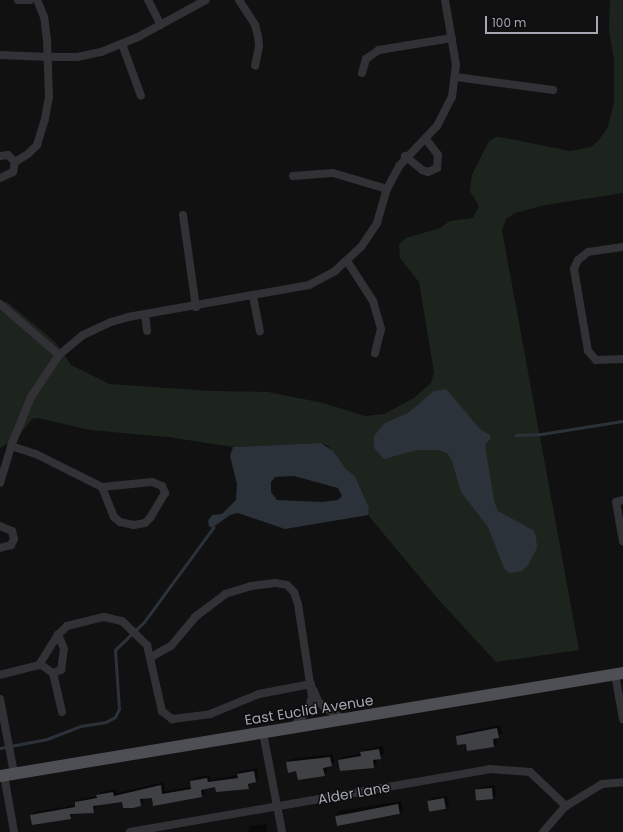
<!DOCTYPE html>
<style>
body{margin:0}
#map{position:relative;width:623px;height:832px;overflow:hidden;background:#111112;font-family:Poppins,sans-serif}
div>[style]{position:absolute}
.green>*{inset:0;background:#1d241e}
.water>*{inset:0;background:#2c3239}
.shadow>*{inset:0;background:#0007}
.stream>*{height:2.5px;margin:-1.25px;padding:0 1.25px;transform-origin:1.25px;border-radius:1.25px;background:#2c3239}
.building>*{inset:0;background:#404145;transform-origin:0 0}
.minor>*{height:8px;margin:-4px;padding:0 4px;transform-origin:4px;border-radius:4px;background:#323236}
.primary>*{height:12px;margin:-6px;padding:0 6px;transform-origin:6px;border-radius:6px;background:#4e4f55}
span{translate:-50% -50%;white-space:nowrap;text-align:center;line-height:1.15;-webkit-text-stroke:3px #0c0c0d;paint-order:stroke}
.street-label{font-size:14px;color:#a4a7b1}
.scale{position:absolute;left:485px;top:16px;width:113px;height:18px;box-sizing:border-box;border:2px solid #a4a7b1;border-top:0;padding-left:5px;font-size:12px;line-height:14px;white-space:nowrap;color:#a4a7b1;-webkit-text-stroke:3px #0c0c0d;paint-order:stroke}
</style>
<div id="map">
<div class="green">
<i style="clip-path:polygon(610px 0,623px 0,623px 193px,545px 205px,515px 213px,506px 219px,502px 230px,579px 650px,496px 662px,438px 599px,368px 515px,369px 508px,355px 476px,346px 469px,328px 446px,321px 443px,233px 447px,168px 437px,90px 430px,38px 418px,32px 419px,18px 437px,0 448px,0 305px,6px 301px,55px 342px,71px 365px,109px 384px,211px 391px,268px 392px,323px 403px,365px 416px,384px 414px,414px 398px,431px 383px,434px 372px,419px 282px,400px 258px,399px 244px,406px 238px,440px 228px,450px 221px,473px 218px,479px 206px,470px 191px,472px 175px,489px 141px,497px 137px,505px 138px,570px 151px,591px 147px,599px 140px,608px 127px,614px 102px,614px 59px,609px 30px)"></i>
</div>
<div class="water">
<i style="clip-path:polygon(446px 389px,480px 429px,490px 435px,491px 438px,485px 445px,494px 501px,498px 511px,533px 530px,536px 536px,537px 548px,528px 565px,522px 571px,509px 573px,504px 568px,488px 527px,461px 492px,452px 461px,447px 453px,439px 450px,417px 450px,384px 459px,374px 448px,374px 436px,385px 423px,408px 413px,434px 391px)"></i>
<i style="clip-path:polygon(evenodd,321px 443px,333px 451px,346px 469px,355px 476px,369px 508px,368px 515px,285px 529px,238px 513px,230px 515px,212px 528px,209px 526px,208px 521px,212px 515px,222px 514px,236px 500px,237px 484px,230px 456px,233px 447px,321px 443px,294px 476px,338px 488px,342px 496px,338px 500px,322px 502px,277px 500px,271px 492px,271px 482px,275px 477px,294px 476px)"></i>
</div>
<div class="shadow">
<i style="clip-path:polygon(500px 725px,502px 733px,496px 737px,497px 743px,494px 746px,467px 743px,457px 736px,460px 733px)"></i>
<i style="clip-path:polygon(383px 746px,384px 754px,376px 758px,377px 763px,373px 767px,339px 760px,342px 757px,361px 754px,364px 750px)"></i>
<i style="clip-path:polygon(333px 754px,335px 762px,327px 766px,327px 771px,324px 775px,297px 770px,287px 763px,290px 759px)"></i>
<i style="clip-path:polygon(257px 768px,259px 778px,251px 782px,248px 788px,216px 786px,204px 788px,205px 793px,202px 796px,154px 805px,153px 796px,143px 798px,144px 802px,141px 805px,123px 801px,96px 805px,94px 812px,73px 813px,70px 818px,31px 815px,35px 812px,76px 805px,79px 799px,98px 796px,101px 792px,116px 789px,117px 793px,164px 782px,165px 791px,192px 787px,191px 781px,194px 778px,210px 775px,211px 780px,238px 775px,241px 771px)"></i>
<i style="clip-path:polygon(495px 785px,496px 795px,493px 798px,476px 791px,479px 788px)"></i>
<i style="clip-path:polygon(447px 796px,449px 805px,445px 808px,428px 801px,432px 798px)"></i>
<i style="clip-path:polygon(401px 801px,403px 810px,400px 814px,336px 814px,340px 811px)"></i>
<i style="clip-path:polygon(266px 824px,267px 832px,248px 832px,250px 826px)"></i>
</div>
<div class="stream">
<i style="left:516px;top:435px;width:25px;rotate:-2deg"></i>
<i style="left:541px;top:434px;width:83px;rotate:-9deg"></i>
<i style="left:0;top:748px;width:48px;rotate:-10.8deg"></i>
<i style="left:47px;top:739px;width:36px;rotate:-21deg"></i>
<i style="left:81px;top:726px;width:25px;rotate:-9deg"></i>
<i style="left:106px;top:722px;width:10px;rotate:-29deg"></i>
<i style="left:115px;top:717px;width:9px;rotate:-63deg"></i>
<i style="left:119px;top:709px;width:59px;rotate:-93.9deg"></i>
<i style="left:115px;top:650px;width:40px;rotate:-44deg"></i>
<i style="left:144px;top:622px;width:117px;rotate:-53.7deg"></i>
</div>
<div class="building">
<i style="clip-path:polygon(497px 728px,499px 738px,493px 739px,494px 747px,467px 751px,466px 744px,457px 745px,456px 736px)"></i>
<i style="clip-path:polygon(379px 749px,381px 759px,373px 760px,374px 768px,340px 771px,338px 760px,361px 756px,360px 752px)"></i>
<i style="clip-path:polygon(330px 757px,332px 766px,323px 768px,325px 776px,298px 780px,296px 771px,288px 773px,286px 762px)"></i>
<i style="clip-path:polygon(254px 771px,256px 782px,248px 784px,249px 789px,216px 792px,215px 787px,201px 790px,202px 797px,153px 806px,152px 798px,140px 799px,141px 806px,133px 808px,123px 808px,122px 802px,93px 806px,94px 813px,70px 814px,71px 819px,32px 825px,30px 815px,75px 807px,75px 802px,97px 798px,96px 795px,113px 792px,114px 796px,161px 785px,162px 794px,191px 789px,190px 781px,207px 778px,208px 782px,238px 778px,237px 774px)"></i>
<i style="left:492px;top:788px;width:11px;height:17px;rotate:85deg"></i>
<i style="left:444px;top:798px;width:11px;height:17px;rotate:80deg"></i>
<i style="left:398px;top:804px;width:10px;height:64px;rotate:79deg"></i>
</div>
<div class="minor">
<i style="left:18px;top:0;width:12px"></i>
<i style="left:148px;top:0;width:28px;rotate:63deg"></i>
<i style="left:239px;top:0;width:30px;rotate:57deg"></i>
<i style="left:255px;top:25px;width:11px;rotate:75deg"></i>
<i style="left:258px;top:36px;width:10px;rotate:84deg"></i>
<i style="left:259px;top:46px;width:20px;rotate:101deg"></i>
<i style="left:122px;top:44px;width:55px;rotate:69.9deg"></i>
<i style="left:0;top:55px;width:49px;rotate:2.3deg"></i>
<i style="left:49px;top:57px;width:28px"></i>
<i style="left:77px;top:57px;width:25px;rotate:-12deg"></i>
<i style="left:101px;top:52px;width:40px;rotate:-22deg"></i>
<i style="left:138px;top:37px;width:77px;rotate:-28.6deg"></i>
<i style="left:362px;top:73px;width:15px;rotate:-74deg"></i>
<i style="left:366px;top:59px;width:16px;rotate:-35deg"></i>
<i style="left:379px;top:50px;width:74px;rotate:-9.3deg"></i>
<i style="left:456px;top:77px;width:98px;rotate:7.6deg"></i>
<i style="left:0;top:156px;width:8px;rotate:-7deg"></i>
<i style="left:8px;top:155px;width:10px;rotate:45deg"></i>
<i style="left:15px;top:162px;width:10px;rotate:101deg"></i>
<i style="left:13px;top:172px;width:14px;rotate:155deg"></i>
<i style="left:405px;top:156px;width:22px;rotate:39deg"></i>
<i style="left:422px;top:170px;width:6px;rotate:18deg"></i>
<i style="left:428px;top:172px;width:10px;rotate:-24deg"></i>
<i style="left:437px;top:168px;width:13px;rotate:-86deg"></i>
<i style="left:438px;top:155px;width:21px;rotate:-127deg"></i>
<i style="left:15px;top:162px;width:15px;rotate:-32deg"></i>
<i style="left:28px;top:154px;width:13px;rotate:-45deg"></i>
<i style="left:37px;top:145px;width:27px;rotate:-73deg"></i>
<i style="left:45px;top:119px;width:22px;rotate:-80deg"></i>
<i style="left:49px;top:97px;width:57px;rotate:-92deg"></i>
<i style="left:47px;top:40px;width:23px;rotate:-97deg"></i>
<i style="left:44px;top:17px;width:18px;rotate:-112deg"></i>
<i style="left:293px;top:176px;width:40px;rotate:-4.3deg"></i>
<i style="left:333px;top:173px;width:56px;rotate:16.5deg"></i>
<i style="left:183px;top:215px;width:93px;rotate:82deg"></i>
<i style="left:623px;top:247px;width:35px;rotate:172deg"></i>
<i style="left:588px;top:252px;width:13px;rotate:141deg"></i>
<i style="left:578px;top:260px;width:10px;rotate:114deg"></i>
<i style="left:574px;top:269px;width:83px;rotate:80.3deg"></i>
<i style="left:588px;top:351px;width:12px;rotate:48deg"></i>
<i style="left:596px;top:360px;width:27px;rotate:-2deg"></i>
<i style="left:347px;top:261px;width:48px;rotate:57deg"></i>
<i style="left:373px;top:301px;width:29px;rotate:74deg"></i>
<i style="left:381px;top:329px;width:25px;rotate:104deg"></i>
<i style="left:253px;top:296px;width:36px;rotate:79deg"></i>
<i style="left:0;top:304px;width:78px;rotate:40.8deg"></i>
<i style="left:145px;top:314px;width:17px;rotate:83deg"></i>
<i style="left:11px;top:446px;width:26px;rotate:18deg"></i>
<i style="left:36px;top:454px;width:74px;rotate:26.6deg"></i>
<i style="left:102px;top:487px;width:50px;rotate:-5.7deg"></i>
<i style="left:152px;top:482px;width:11px;rotate:22deg"></i>
<i style="left:162px;top:486px;width:8px;rotate:67deg"></i>
<i style="left:165px;top:493px;width:29px;rotate:121deg"></i>
<i style="left:150px;top:518px;width:7px;rotate:135deg"></i>
<i style="left:145px;top:523px;width:11px;rotate:170deg"></i>
<i style="left:134px;top:525px;width:14px;rotate:-168deg"></i>
<i style="left:120px;top:522px;width:8px;rotate:-140deg"></i>
<i style="left:114px;top:517px;width:32px;rotate:-112deg"></i>
<i style="left:0;top:483px;width:39px;rotate:-73deg"></i>
<i style="left:11px;top:446px;width:53px;rotate:-67.8deg"></i>
<i style="left:31px;top:397px;width:50px;rotate:-56.3deg"></i>
<i style="left:59px;top:355px;width:31px;rotate:-40deg"></i>
<i style="left:83px;top:335px;width:31px;rotate:-25deg"></i>
<i style="left:111px;top:322px;width:18px;rotate:-16deg"></i>
<i style="left:128px;top:317px;width:184px;rotate:-10deg"></i>
<i style="left:309px;top:285px;width:30px;rotate:-28deg"></i>
<i style="left:335px;top:271px;width:35px;rotate:-43deg"></i>
<i style="left:361px;top:247px;width:29px;rotate:-56deg"></i>
<i style="left:377px;top:223px;width:35px;rotate:-74deg"></i>
<i style="left:387px;top:189px;width:26px;rotate:-62deg"></i>
<i style="left:399px;top:166px;width:55px;rotate:-46.5deg"></i>
<i style="left:437px;top:126px;width:33px;rotate:-63deg"></i>
<i style="left:452px;top:97px;width:32px;rotate:-83deg"></i>
<i style="left:456px;top:65px;width:66px;rotate:-99.6deg"></i>
<i style="left:623px;top:500px;width:7px;rotate:164deg"></i>
<i style="left:616px;top:502px;width:40px;rotate:80deg"></i>
<i style="left:0;top:526px;width:13px;rotate:23deg"></i>
<i style="left:12px;top:531px;width:8px;rotate:76deg"></i>
<i style="left:14px;top:539px;width:7px;rotate:117deg"></i>
<i style="left:11px;top:545px;width:11px;rotate:165deg"></i>
<i style="left:151px;top:657px;width:23px;rotate:-29deg"></i>
<i style="left:171px;top:646px;width:38px;rotate:-50deg"></i>
<i style="left:195px;top:617px;width:38px;rotate:-37deg"></i>
<i style="left:225px;top:594px;width:27px;rotate:-17deg"></i>
<i style="left:251px;top:586px;width:24px;rotate:-7deg"></i>
<i style="left:275px;top:583px;width:12px;rotate:9deg"></i>
<i style="left:287px;top:585px;width:10px;rotate:45deg"></i>
<i style="left:294px;top:592px;width:13px;rotate:72deg"></i>
<i style="left:298px;top:604px;width:94px;rotate:81.4deg"></i>
<i style="left:312px;top:697px;width:14px;rotate:107deg"></i>
<i style="left:308px;top:710px;width:24px;rotate:132deg"></i>
<i style="left:40px;top:664px;width:16px;rotate:35deg"></i>
<i style="left:53px;top:673px;width:9px;rotate:-21deg"></i>
<i style="left:61px;top:670px;width:21px;rotate:-82deg"></i>
<i style="left:64px;top:649px;width:16px;rotate:-112deg"></i>
<i style="left:53px;top:673px;width:40px;rotate:77deg"></i>
<i style="left:615px;top:674px;width:46px;rotate:79.9deg"></i>
<i style="left:0;top:675px;width:40px;rotate:-14.4deg"></i>
<i style="left:39px;top:665px;width:34px;rotate:-58deg"></i>
<i style="left:57px;top:636px;width:14px;rotate:-45deg"></i>
<i style="left:67px;top:626px;width:38px;rotate:-14deg"></i>
<i style="left:104px;top:617px;width:18px;rotate:13deg"></i>
<i style="left:122px;top:621px;width:35px;rotate:44deg"></i>
<i style="left:147px;top:645px;width:68px;rotate:77.2deg"></i>
<i style="left:162px;top:711px;width:13px;rotate:39deg"></i>
<i style="left:172px;top:719px;width:38px;rotate:-7deg"></i>
<i style="left:210px;top:714px;width:53px;rotate:-22.2deg"></i>
<i style="left:259px;top:694px;width:53px;rotate:-10.9deg"></i>
<i style="left:313px;top:689px;width:13px;rotate:67deg"></i>
<i style="left:318px;top:701px;width:8px;rotate:45deg"></i>
<i style="left:324px;top:707px;width:22px;rotate:32deg"></i>
<i style="left:0;top:699px;width:75px;rotate:79.3deg"></i>
<i style="left:263px;top:733px;width:101px;rotate:79.1deg"></i>
<i style="left:4px;top:775px;width:58px;rotate:80deg"></i>
<i style="left:130px;top:832px;width:365px;rotate:-9.9deg"></i>
<i style="left:490px;top:769px;width:40px;rotate:4.3deg"></i>
<i style="left:530px;top:772px;width:50px;rotate:43.4deg"></i>
<i style="left:543px;top:832px;width:35px;rotate:-49deg"></i>
<i style="left:566px;top:806px;width:42px;rotate:-31.4deg"></i>
<i style="left:602px;top:784px;width:21px;rotate:-5deg"></i>
</div>
<div class="primary">
<i style="left:0;top:776px;width:631px;rotate:-9.39deg"></i>
</div>
<div class="street-label">
<span style="left:309px;top:710px;rotate:-9deg">East Euclid Avenue</span>
<span style="left:354px;top:793px;rotate:-10deg">Alder Lane</span>
</div>
<div class="scale">100 m</div>
</div>
